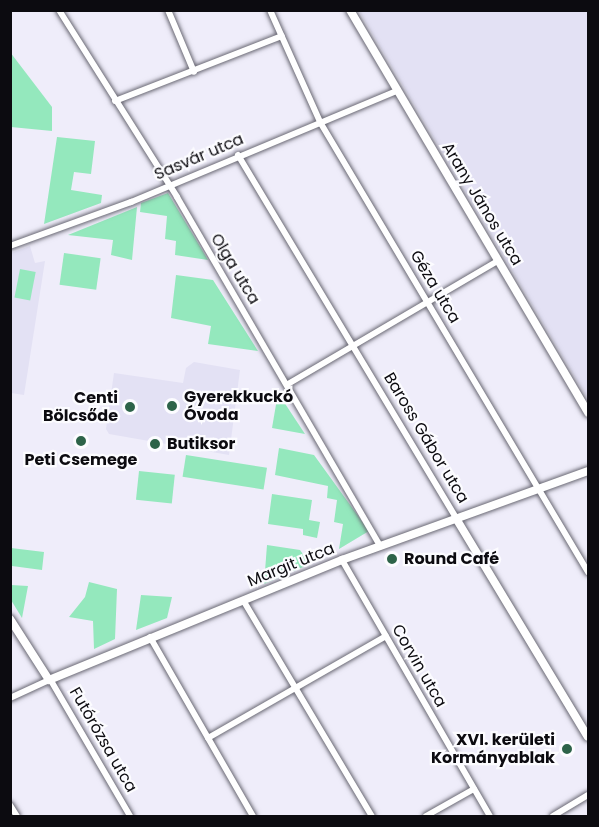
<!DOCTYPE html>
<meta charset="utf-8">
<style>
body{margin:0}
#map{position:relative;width:599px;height:827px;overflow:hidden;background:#efedfa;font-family:Poppins,sans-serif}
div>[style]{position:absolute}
.built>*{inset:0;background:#e3e1f4}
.green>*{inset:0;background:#94e8bd;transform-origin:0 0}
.roads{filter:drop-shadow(0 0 2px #6a6974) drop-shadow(0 0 2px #6a6974)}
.street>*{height:6px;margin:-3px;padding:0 3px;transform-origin:3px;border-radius:3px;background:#fff}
.secondary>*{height:8px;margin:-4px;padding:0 4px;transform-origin:4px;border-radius:4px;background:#fff}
.dots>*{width:16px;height:16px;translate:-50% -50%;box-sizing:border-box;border:3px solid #fcfcff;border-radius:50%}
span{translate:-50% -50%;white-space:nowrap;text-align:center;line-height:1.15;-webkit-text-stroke:4.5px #fcfcff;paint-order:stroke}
.street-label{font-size:16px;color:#0c0b10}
.poi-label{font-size:16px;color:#0c0b10;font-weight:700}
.left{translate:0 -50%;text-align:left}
.right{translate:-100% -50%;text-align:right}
.frame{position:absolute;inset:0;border:12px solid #0c0b10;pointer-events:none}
</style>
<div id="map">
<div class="built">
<i style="clip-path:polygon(359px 11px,588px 11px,588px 399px)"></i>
<i style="clip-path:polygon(30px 246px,35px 263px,45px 261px,24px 395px,11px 393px,11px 253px)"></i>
<i style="clip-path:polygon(194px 362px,240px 370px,229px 455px,109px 434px,106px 429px,114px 373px,183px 383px,186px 368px)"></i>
</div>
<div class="green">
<i style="clip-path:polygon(10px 52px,52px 107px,52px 131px,11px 127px)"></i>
<i style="clip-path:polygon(57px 137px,95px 141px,91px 174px,74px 172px,71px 190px,102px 195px,101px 203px,44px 224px)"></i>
<i style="clip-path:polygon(168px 193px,201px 248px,208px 260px,175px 255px,176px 241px,165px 239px,167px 216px,140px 212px,141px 203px)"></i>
<i style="clip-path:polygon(137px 207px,132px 260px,111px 255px,113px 240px,68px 235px)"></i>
<i style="left:64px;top:253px;width:37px;height:32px;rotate:8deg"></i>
<i style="left:20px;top:269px;width:16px;height:29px;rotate:11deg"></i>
<i style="clip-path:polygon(176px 275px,213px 280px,258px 351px,208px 344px,211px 326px,171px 318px)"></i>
<i style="clip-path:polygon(278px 393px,305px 434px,272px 428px)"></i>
<i style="clip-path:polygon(279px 448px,314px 455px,369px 531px,339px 549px,343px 524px,334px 522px,337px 500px,327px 498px,328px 486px,275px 475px)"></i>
<i style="left:186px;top:455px;width:82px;height:22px;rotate:9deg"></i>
<i style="left:139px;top:471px;width:36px;height:29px;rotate:6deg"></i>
<i style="clip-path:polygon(272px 494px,312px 500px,309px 520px,320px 522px,317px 538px,303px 535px,303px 529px,268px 524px)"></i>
<i style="clip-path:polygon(267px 545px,300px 550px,310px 564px,264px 584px)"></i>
<i style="clip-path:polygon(11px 548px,44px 552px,42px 570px,12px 566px,11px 578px)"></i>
<i style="clip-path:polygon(89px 582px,117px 589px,115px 639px,94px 649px,93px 621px,69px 617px,85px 597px)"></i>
<i style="clip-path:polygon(11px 585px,28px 586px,22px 618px,11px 600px)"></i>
<i style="clip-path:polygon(141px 595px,172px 597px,167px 618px,136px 630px)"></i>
</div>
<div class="roads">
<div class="street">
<i style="left:59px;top:10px;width:221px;rotate:57.7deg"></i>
<i style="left:177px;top:197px;width:404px;rotate:59.8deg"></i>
<i style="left:168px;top:10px;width:67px;rotate:67.2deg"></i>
<i style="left:270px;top:10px;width:123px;rotate:65.9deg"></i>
<i style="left:320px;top:122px;width:524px;rotate:59.22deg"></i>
<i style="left:115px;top:101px;width:179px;rotate:-21.3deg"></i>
<i style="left:238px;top:155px;width:426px;rotate:59deg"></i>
<i style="left:10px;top:246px;width:129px;rotate:-20deg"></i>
<i style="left:131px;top:202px;width:288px;rotate:-22.7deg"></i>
<i style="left:288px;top:384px;width:243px;rotate:-30.4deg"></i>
<i style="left:342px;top:560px;width:296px;rotate:60deg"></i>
<i style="left:243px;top:600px;width:252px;rotate:59.2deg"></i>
<i style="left:150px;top:637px;width:207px;rotate:60.1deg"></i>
<i style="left:50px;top:679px;width:159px;rotate:59.7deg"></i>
<i style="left:10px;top:698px;width:43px;rotate:-24.8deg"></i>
<i style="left:208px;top:738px;width:205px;rotate:-29.8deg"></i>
<i style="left:10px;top:805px;width:13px;rotate:58deg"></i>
<i style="left:426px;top:816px;width:55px;rotate:-29.4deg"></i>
<i style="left:553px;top:816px;width:41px;rotate:-31deg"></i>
</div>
<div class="secondary">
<i style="left:350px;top:10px;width:468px;rotate:59.4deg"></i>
<i style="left:457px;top:520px;width:253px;rotate:58.9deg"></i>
<i style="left:10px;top:619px;width:72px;rotate:57.4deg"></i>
<i style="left:49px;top:680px;width:317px;rotate:-22.3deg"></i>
<i style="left:342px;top:560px;width:262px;rotate:-19.9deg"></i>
</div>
</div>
<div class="dots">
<i style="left:172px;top:406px;background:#2d6349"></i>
<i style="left:130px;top:407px;background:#2d6349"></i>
<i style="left:81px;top:441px;background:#2d6349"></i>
<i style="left:155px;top:444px;background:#2d6349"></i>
<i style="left:392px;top:559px;background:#2d6349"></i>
<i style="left:567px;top:749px;background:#2d6349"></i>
</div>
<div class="street-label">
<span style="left:199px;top:157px;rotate:-23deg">Sasvár utca</span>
<span style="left:482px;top:204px;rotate:59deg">Arany János utca</span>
<span style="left:235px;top:269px;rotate:59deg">Olga utca</span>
<span style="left:435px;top:287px;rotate:59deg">Géza utca</span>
<span style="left:426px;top:438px;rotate:59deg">Baross Gábor utca</span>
<span style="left:291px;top:565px;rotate:-22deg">Margit utca</span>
<span style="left:419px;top:666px;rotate:60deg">Corvin utca</span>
<span style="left:103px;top:740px;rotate:60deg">Futórózsa utca</span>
</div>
<div class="poi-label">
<span class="left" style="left:184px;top:406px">Gyerekkuckó<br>Óvoda</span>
<span class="right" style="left:118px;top:407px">Centi<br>Bölcsőde</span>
<span class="left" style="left:167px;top:444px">Butiksor</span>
<span style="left:81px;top:460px">Peti Csemege</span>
<span class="left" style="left:404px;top:559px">Round Café</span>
<span class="right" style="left:555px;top:749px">XVI. kerületi<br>Kormányablak</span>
</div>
<div class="frame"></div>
</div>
